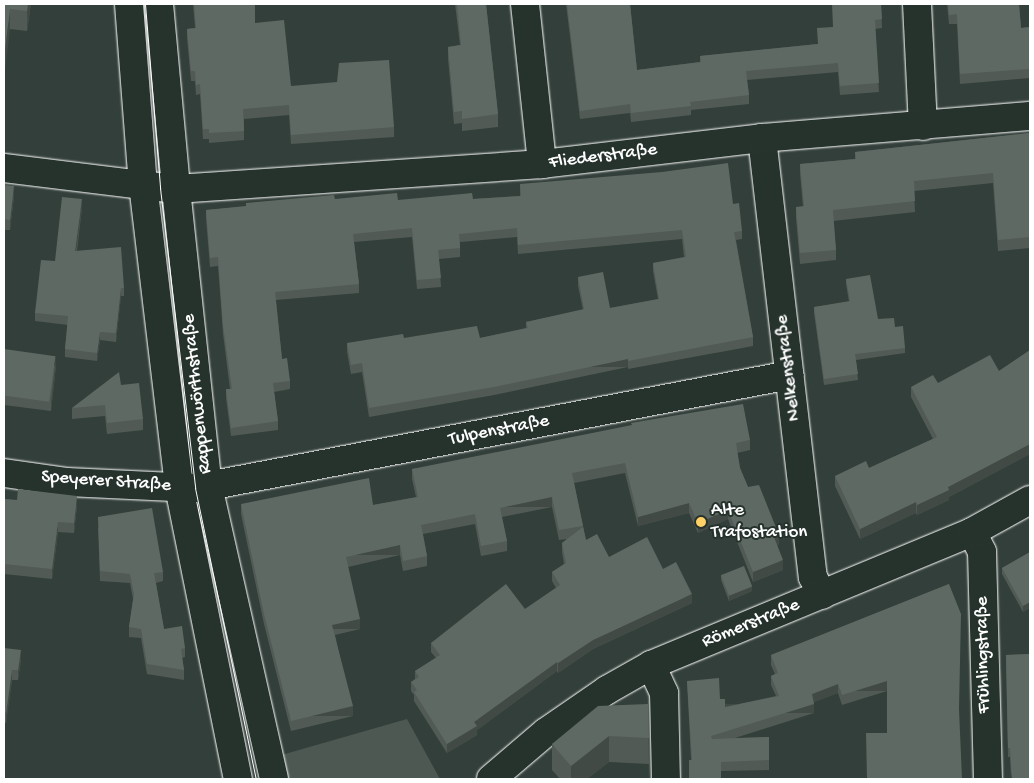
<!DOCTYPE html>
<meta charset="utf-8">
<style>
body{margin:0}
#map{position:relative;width:1034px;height:783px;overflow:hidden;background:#333f3a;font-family:"Gochi Hand",sans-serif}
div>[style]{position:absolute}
.green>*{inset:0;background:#4d5853}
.roads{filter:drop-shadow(0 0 1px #fff) drop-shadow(0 0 1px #fff)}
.minor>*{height:28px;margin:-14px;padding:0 14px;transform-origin:14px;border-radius:14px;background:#26332d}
.tertiary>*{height:28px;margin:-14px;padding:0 14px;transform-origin:14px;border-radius:14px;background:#26332d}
.tram>*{height:1px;margin:-0.5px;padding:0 0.5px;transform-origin:0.5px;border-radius:0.5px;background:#fff}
.wall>*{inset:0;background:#525a56}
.shaded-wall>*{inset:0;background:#424a46;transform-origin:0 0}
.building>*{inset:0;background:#5f6964;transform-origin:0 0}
.dots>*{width:14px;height:14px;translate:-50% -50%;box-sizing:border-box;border:2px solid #26332d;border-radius:50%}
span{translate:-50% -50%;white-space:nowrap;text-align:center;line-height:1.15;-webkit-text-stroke:4px #26332d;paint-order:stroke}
.street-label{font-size:19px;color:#fff}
.poi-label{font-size:19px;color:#fff}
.left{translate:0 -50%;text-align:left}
.frame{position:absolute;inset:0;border:5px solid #fff;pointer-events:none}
</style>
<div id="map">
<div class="green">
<i style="clip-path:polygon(407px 719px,440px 779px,284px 779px,278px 756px)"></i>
</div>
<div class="roads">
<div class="minor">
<i style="left:129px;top:4px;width:181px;rotate:85.6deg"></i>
<i style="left:143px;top:184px;width:305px;rotate:83.2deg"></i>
<i style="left:179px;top:487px;width:298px;rotate:78.6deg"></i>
<i style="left:159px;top:4px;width:186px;rotate:84.7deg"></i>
<i style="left:176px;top:189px;width:299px;rotate:83.9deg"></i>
<i style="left:208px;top:486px;width:300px;rotate:77.3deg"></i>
<i style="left:525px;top:4px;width:161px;rotate:83.9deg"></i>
<i style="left:917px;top:4px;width:122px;rotate:87.2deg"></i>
<i style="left:762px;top:138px;width:442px;rotate:83.4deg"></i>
<i style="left:813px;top:577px;width:20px;rotate:63deg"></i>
<i style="left:4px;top:168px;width:173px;rotate:7deg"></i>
<i style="left:176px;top:189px;width:367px;rotate:-3.9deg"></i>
<i style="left:542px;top:164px;width:222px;rotate:-6.7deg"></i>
<i style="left:762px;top:138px;width:269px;rotate:-4.7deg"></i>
<i style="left:4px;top:473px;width:64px;rotate:8.1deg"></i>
<i style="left:67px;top:482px;width:128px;rotate:2.7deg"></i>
<i style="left:195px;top:488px;width:13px;rotate:-9deg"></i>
<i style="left:208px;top:486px;width:592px;rotate:-10.8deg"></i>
<i style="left:972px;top:532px;width:22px;rotate:63deg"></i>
<i style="left:982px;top:552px;width:227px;rotate:88.5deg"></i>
<i style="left:651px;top:665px;width:31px;rotate:65deg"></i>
<i style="left:664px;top:693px;width:86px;rotate:88.7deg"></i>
</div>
<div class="tertiary">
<i style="left:491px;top:779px;width:72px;rotate:-40.5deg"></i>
<i style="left:546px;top:732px;width:74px;rotate:-34.5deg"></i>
<i style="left:607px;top:690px;width:51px;rotate:-29.6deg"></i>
<i style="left:651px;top:665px;width:347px;rotate:-22.5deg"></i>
<i style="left:972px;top:532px;width:66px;rotate:-28.9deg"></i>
</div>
</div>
<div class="tram">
<i style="left:145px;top:4px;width:185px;rotate:85.3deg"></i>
<i style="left:160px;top:188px;width:302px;rotate:83.3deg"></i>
<i style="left:195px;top:488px;width:297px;rotate:78.2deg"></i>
</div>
<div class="wall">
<i style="clip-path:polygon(4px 4px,31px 4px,27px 31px,10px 29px)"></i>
<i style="clip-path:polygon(193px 4px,255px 4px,255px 23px,291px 86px,394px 127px,394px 137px,291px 144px,289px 115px,244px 119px,244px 140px,209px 143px,209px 139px,203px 139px,200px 94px,196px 95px,195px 81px,191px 81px,187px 38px,187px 29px,195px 28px)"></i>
<i style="clip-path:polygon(455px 4px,486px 4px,498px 114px,498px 127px,462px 131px,462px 123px,454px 124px,448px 59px,448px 47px,460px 45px)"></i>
<i style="clip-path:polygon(566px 4px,630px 4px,637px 70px,700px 62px,700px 56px,818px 44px,833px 27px,881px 4px,882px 28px,875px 29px,879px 92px,840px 95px,838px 72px,747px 80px,749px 95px,749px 104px,691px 110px,691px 115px,631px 122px,630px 113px,580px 119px)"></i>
<i style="clip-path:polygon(947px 4px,1019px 4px,1021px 28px,1030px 27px,1030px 78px,960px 84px,957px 24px,949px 24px)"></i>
<i style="clip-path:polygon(1030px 133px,1030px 248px,998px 251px,993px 183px,914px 191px,915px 212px,833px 221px,836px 250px,836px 260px,800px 264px,796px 218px,796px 207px,803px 207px,800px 174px,800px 164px,855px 159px,855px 152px)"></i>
<i style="clip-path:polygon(520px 184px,733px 204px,742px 231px,742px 239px,736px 240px,753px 337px,753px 346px,628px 369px,628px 367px,494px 395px,369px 417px,362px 372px,351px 374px,347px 352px,347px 343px,404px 338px,480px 338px,526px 328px,526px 322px,583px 310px,578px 286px,578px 277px,610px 308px,658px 299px,653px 271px,653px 263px,684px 257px,682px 239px,518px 254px,517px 237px,460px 242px,460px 257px,439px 259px,441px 287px,417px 289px,412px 237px,354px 242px,359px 284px,359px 293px,276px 300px,282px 359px,290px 381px,290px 389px,274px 392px,278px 421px,278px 430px,231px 436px,226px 398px,226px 389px,230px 389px,223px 334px,218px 266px,210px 267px,206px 219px,206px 210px,335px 199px,398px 200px,473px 199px,520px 196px)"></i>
<i style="clip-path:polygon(4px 185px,14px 197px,10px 230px,4px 230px)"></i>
<i style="clip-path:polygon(82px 208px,77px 251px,124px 288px,124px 296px,121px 296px,116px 342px,100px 340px,97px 361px,65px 357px,65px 349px,68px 325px,35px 321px,35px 313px,55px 261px)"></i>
<i style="clip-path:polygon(846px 279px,878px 319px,895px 327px,905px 348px,905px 353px,856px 360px,858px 380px,824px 385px,814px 313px,814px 307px,849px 302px,846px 284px)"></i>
<i style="clip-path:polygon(4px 349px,56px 366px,51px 411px,4px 405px)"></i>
<i style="clip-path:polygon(1030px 350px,1030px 454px,949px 497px,949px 500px,917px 515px,916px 513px,860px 539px,835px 486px,835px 476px,869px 468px,933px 439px,911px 397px,911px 387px,938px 383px,999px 371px)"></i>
<i style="clip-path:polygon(121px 385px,143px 419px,143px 430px,107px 434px,105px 416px,72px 419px,72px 408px)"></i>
<i style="clip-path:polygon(750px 440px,750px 450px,737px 453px,740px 468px,748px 487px,779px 545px,777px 545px,783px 570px,753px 582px,728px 519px,698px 533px,689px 513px,638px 526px,625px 473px,574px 483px,586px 540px,609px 557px,663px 569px,692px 603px,593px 649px,558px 673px,557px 671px,477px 730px,477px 735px,447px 753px,414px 701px,414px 695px,411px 691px,411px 682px,415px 679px,415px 671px,436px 658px,431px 652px,431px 643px,525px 609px,556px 588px,552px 581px,552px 572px,564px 564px,562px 552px,562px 543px,567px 539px,559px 540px,552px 507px,502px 517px,507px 541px,507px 551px,481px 556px,475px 524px,423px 534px,427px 556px,427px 566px,403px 571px,400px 555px,348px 567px,360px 629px,335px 635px,353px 716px,291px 731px,264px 624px,241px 514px,241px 504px,373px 505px,416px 497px,412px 479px,412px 469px)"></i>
<i style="clip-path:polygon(4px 499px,77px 506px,74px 533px,58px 532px,52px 579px,4px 574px)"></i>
<i style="clip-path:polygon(98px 527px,163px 572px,163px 581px,156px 583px,164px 629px,185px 648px,185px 657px,182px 658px,184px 670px,184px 680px,147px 674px,141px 638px,129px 637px,129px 627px,133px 599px,130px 583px,100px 581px)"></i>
<i style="clip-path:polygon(1030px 552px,1030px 608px,1023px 612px,1002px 574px,1002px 568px)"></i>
<i style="clip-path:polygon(721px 575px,752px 591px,729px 601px,721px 580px)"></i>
<i style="clip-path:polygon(949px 584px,887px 733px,887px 691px,842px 705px,838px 693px,814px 702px,814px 713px,735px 738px,769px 737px,769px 770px,721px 771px,691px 760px,687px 681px,720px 699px,725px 707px,776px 696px,771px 685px,771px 676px,775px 674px,771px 665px,771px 655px)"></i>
<i style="clip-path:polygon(4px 648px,21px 660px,18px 680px,12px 680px,6px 723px,4px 722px)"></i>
<i style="clip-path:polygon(1030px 654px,1011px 779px,1010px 757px,1008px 757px,1006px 655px)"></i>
<i style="clip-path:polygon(648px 704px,649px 764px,609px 762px,587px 779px,560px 779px,552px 770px,552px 744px)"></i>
</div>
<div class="shaded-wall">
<i style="clip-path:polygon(28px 4px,31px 4px,27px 31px,27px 11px)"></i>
<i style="clip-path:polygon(10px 9px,10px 29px,4px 79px,4px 59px)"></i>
<i style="clip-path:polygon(14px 186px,14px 197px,10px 230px,10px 220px)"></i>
<i style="clip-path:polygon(82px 199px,82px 208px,75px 259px,75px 251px)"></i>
<i style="clip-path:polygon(121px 288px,121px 296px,116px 342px,116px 333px)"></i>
<i style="clip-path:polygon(100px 332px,100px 340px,97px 361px,97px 353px)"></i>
<i style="clip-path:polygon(56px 356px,56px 366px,51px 411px,51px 401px)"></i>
<i style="left:628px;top:359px;width:8px;height:137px;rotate:90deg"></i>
<i style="clip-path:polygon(1030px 444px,1030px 454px,949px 497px,949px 500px,917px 515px,917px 505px,948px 487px)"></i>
<i style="clip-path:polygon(77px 496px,77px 506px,74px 533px,74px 523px)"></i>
<i style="left:552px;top:497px;width:10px;height:53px;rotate:90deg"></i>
<i style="clip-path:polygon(916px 502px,916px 513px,860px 539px,860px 529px)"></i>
<i style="clip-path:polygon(689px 503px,689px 513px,638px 526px,638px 517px)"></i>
<i style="clip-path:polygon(728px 510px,728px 519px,698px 533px,698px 523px)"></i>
<i style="clip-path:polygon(58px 522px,58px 532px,52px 579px,52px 569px)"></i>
<i style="clip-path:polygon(779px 535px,779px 545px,774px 547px,774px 537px)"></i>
<i style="left:400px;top:545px;width:10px;height:55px;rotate:90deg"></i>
<i style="clip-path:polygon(783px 560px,783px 570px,753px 582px,753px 572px)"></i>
<i style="clip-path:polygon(752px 586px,752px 591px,729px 601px,729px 595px)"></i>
<i style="clip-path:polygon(692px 594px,692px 603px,593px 649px,558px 673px,558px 663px,593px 640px)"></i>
<i style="clip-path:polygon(1030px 602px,1030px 608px,1023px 612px,1023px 606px)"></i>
<i style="left:360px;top:619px;width:10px;height:29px;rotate:90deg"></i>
<i style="clip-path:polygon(21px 650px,21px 660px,18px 680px,18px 670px)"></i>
<i style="clip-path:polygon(557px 662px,557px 671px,477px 730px,477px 735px,447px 753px,447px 744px,474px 722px)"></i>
<i style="clip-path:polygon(12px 670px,12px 680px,6px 723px,6px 713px)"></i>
<i style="left:887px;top:681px;width:10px;height:47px;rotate:90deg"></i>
<i style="clip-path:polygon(838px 684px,838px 693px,812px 703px,812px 694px)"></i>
<i style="left:814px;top:704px;width:9px;height:108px;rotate:90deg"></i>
<i style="left:353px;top:706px;width:10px;height:64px;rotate:90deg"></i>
<i style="clip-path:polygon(609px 736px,609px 762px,587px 779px,571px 779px,571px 766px)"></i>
</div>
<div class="building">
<i style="clip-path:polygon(4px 4px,28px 4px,27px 11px,10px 9px,4px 59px)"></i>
<i style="clip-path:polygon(194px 4px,255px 4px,255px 23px,284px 20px,291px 86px,337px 82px,339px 63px,389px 60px,394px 127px,291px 135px,289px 105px,243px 109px,244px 131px,209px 133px,209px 129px,203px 129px,200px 84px,196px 85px,195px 71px,191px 71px,187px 29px,196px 28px)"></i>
<i style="clip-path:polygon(457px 4px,486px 4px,498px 114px,462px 119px,462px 111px,454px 112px,448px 47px,461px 45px)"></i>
<i style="clip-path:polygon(567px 4px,630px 4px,637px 70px,701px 62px,700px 56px,818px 44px,817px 28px,833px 27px,832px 4px,881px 4px,882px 19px,875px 20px,879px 83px,840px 86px,838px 63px,746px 71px,749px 95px,690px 102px,691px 106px,631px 113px,630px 104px,580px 111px)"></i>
<i style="clip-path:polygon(948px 4px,1019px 4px,1021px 28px,1030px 27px,1030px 69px,960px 74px,957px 14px,949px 15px)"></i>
<i style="clip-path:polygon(1030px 133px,1030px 237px,998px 240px,993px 173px,914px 181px,915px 201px,833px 210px,836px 250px,800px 253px,796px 207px,804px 206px,800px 164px,856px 159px,855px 152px)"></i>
<i style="clip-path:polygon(728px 163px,733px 204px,739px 203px,742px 231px,734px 232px,753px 337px,628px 361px,628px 359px,494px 387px,369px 408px,362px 363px,351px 365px,347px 343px,403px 334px,404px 338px,477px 326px,480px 338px,528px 328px,526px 322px,584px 309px,578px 277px,603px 272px,610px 308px,659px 299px,653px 263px,686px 257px,682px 230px,518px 245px,517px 228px,459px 234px,460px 248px,438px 250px,441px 278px,417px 280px,412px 228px,353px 234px,359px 284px,275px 292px,282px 359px,287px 358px,290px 381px,273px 383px,278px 421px,231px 428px,226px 389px,232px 389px,223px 325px,218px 257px,210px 258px,206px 210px,246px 206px,246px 203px,334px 195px,335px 199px,397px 193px,398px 200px,472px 193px,473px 199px,521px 196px,520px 184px,662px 172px)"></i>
<i style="clip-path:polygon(4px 185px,14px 186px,10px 220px,4px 219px)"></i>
<i style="clip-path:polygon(62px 197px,82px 199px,75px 251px,121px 247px,124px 288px,121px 288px,116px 333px,100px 332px,97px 353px,65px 349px,68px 316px,35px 313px,41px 260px,55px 261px)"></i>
<i style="clip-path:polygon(870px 275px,878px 319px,894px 318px,895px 327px,903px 326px,905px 348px,855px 354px,858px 374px,824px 379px,814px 307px,850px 301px,846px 279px)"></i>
<i style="left:4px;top:349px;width:52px;height:46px;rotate:8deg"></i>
<i style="clip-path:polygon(1030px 350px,1030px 444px,948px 487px,949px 490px,917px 505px,916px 502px,860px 529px,835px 476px,866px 461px,869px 468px,937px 437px,911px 387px,933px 375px,938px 383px,990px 355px,999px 371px)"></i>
<i style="clip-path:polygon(119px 372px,121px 385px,139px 383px,143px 419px,107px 423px,105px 405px,72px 408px)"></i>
<i style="clip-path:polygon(743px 404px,750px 440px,736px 443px,740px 468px,748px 487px,759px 485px,779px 535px,774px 537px,783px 560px,753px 572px,728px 510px,698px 523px,689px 503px,638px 517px,625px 463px,572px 473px,583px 526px,559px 530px,552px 497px,500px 508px,507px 541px,481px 546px,475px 514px,421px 525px,427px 556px,403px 561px,400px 545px,346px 557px,360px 619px,332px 625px,353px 706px,291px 721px,264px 614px,241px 504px,369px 478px,373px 505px,418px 497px,412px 469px,632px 425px,631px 423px)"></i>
<i style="clip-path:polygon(18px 489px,77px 496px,74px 523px,58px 522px,52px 569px,4px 564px,4px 499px,17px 500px)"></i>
<i style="clip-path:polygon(152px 508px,163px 572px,154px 573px,164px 629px,182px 626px,185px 648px,181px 649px,184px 670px,147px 664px,141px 629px,129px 627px,134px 594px,130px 574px,100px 571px,98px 517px)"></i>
<i style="clip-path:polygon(583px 527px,586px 540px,597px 534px,609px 557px,647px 537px,663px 569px,676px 562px,692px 594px,593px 640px,558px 663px,557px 662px,474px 722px,477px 726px,447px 744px,414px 692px,417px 690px,411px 682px,419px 677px,415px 671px,440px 655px,431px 643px,506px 584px,525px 609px,560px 585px,552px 572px,566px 563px,562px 543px)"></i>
<i style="clip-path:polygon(1030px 552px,1030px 602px,1023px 606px,1002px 568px)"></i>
<i style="left:744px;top:566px;width:22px;height:25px;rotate:68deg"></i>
<i style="clip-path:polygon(949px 584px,961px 614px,959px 709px,962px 779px,867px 779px,866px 733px,887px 733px,887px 681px,842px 695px,838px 684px,812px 694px,814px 704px,711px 736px,712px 739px,769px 737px,769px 760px,721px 762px,721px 779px,689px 779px,689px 760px,692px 760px,687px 681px,719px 678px,720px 699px,725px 699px,725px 707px,779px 696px,771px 676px,778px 673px,771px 655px)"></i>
<i style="clip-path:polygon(4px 648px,21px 650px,18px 670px,12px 670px,6px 713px,4px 712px)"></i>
<i style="clip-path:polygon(1030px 654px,1030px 779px,1012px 779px,1010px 748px,1008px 748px,1006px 655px)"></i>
<i style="clip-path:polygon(648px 704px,649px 738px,609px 736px,571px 766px,552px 744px,598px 706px)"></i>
</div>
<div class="dots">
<i style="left:701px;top:522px;background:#ffd166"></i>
</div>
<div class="street-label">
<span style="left:603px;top:157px;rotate:-7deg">Fliederstraße</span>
<span style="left:789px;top:368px;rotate:-97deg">Nelkenstraße</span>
<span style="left:198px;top:394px;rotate:-96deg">Rappenwörthstraße</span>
<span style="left:499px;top:431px;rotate:-11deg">Tulpenstraße</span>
<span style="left:106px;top:482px;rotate:4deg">Speyerer Straße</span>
<span style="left:751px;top:624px;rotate:-22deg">Römerstraße</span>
<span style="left:984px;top:655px;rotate:-91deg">Frühlingstraße</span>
</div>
<div class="poi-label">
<span class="left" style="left:711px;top:522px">Alte<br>Trafostation</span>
</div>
<div class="frame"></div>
</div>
